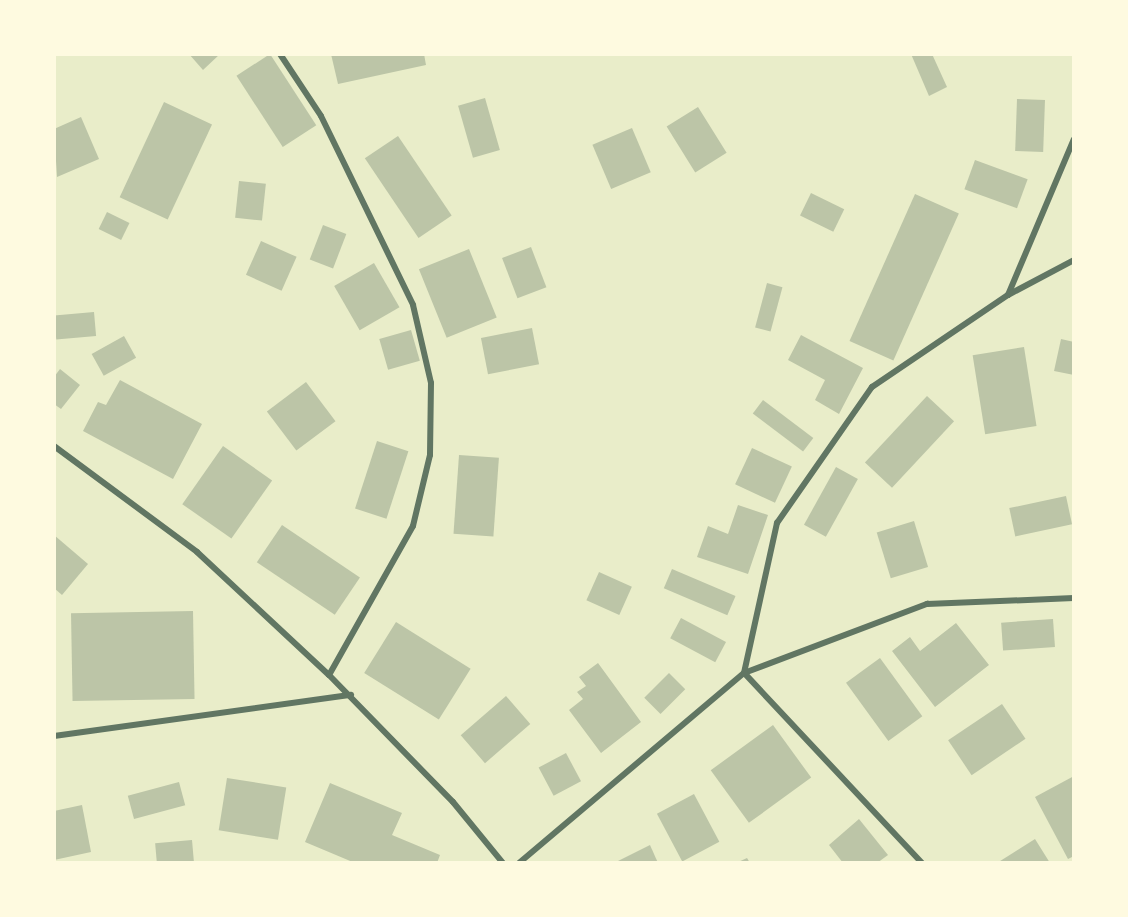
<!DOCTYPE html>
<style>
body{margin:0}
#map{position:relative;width:1128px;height:917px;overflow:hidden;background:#e9edc9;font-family:"PT Sans",sans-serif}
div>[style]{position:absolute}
.building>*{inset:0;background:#bcc5a7;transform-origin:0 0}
.minor>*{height:6px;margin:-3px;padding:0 3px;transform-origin:3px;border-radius:3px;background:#617663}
span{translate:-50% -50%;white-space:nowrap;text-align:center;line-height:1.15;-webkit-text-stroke:4.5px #fefae0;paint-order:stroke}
.frame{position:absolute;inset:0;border:56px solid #fefae0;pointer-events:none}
</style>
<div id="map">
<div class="building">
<i style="clip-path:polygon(189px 54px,220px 54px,203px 70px)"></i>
<i style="left:270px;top:54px;width:85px;height:40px;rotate:57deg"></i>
<i style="clip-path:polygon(331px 54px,424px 54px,426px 65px,338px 84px)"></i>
<i style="clip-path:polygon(911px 54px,932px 54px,947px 87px,929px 96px)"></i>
<i style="left:485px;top:98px;width:54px;height:28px;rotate:74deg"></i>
<i style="left:1017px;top:99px;width:28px;height:52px;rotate:2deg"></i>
<i style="left:164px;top:102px;width:53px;height:105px;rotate:25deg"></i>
<i style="left:698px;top:107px;width:54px;height:37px;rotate:58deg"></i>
<i style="clip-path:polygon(81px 117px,99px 159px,57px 177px,54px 129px)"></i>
<i style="left:632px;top:128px;width:48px;height:43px;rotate:67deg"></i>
<i style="left:398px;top:136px;width:96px;height:40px;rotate:56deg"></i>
<i style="left:975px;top:160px;width:56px;height:31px;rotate:20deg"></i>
<i style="left:239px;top:181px;width:27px;height:37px;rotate:6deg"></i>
<i style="left:811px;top:193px;width:37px;height:25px;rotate:26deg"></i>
<i style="left:915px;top:194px;width:48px;height:161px;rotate:24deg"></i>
<i style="left:107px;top:212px;width:25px;height:19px;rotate:26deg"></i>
<i style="left:323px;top:225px;width:25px;height:37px;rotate:21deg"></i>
<i style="left:261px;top:241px;width:39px;height:37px;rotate:24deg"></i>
<i style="left:531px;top:247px;width:43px;height:31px;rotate:69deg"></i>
<i style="left:469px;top:249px;width:74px;height:54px;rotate:68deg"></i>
<i style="left:374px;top:263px;width:51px;height:46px;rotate:60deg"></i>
<i style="left:767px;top:283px;width:16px;height:46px;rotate:15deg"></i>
<i style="left:94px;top:312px;width:24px;height:40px;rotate:85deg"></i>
<i style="left:532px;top:328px;width:37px;height:52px;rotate:79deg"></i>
<i style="left:411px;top:330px;width:32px;height:33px;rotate:74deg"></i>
<i style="clip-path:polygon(801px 335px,863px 368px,839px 414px,815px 400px,825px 380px,788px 360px)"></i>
<i style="left:124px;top:336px;width:25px;height:37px;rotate:61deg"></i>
<i style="clip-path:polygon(1061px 339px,1074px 342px,1074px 375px,1054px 371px)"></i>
<i style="left:1024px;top:347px;width:80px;height:52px;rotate:81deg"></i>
<i style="clip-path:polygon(60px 369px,80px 385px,61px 409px,54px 404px,54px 377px)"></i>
<i style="clip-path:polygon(120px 380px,202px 424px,173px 479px,83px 431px,98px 402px,106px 405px)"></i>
<i style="left:306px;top:382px;width:49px;height:49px;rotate:53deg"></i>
<i style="left:927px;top:396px;width:37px;height:91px;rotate:43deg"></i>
<i style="left:763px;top:400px;width:63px;height:17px;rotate:37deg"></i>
<i style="left:377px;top:441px;width:33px;height:71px;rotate:18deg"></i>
<i style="left:223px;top:446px;width:60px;height:71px;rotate:35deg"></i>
<i style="left:752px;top:448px;width:44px;height:40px;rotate:25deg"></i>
<i style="left:459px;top:455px;width:40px;height:79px;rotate:4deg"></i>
<i style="left:836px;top:467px;width:25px;height:66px;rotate:29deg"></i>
<i style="left:1066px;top:496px;width:29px;height:58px;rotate:78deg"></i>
<i style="clip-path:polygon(738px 505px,768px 515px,748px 574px,697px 557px,708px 526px,728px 534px)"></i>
<i style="left:914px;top:521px;width:48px;height:39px;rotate:73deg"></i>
<i style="left:282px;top:525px;width:94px;height:45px;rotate:34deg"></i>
<i style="clip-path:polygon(54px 535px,88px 564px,62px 595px,54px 588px)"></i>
<i style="left:672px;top:569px;width:69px;height:21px;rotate:23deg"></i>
<i style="left:599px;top:572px;width:36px;height:31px;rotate:24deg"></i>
<i style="left:193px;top:611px;width:88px;height:122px;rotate:89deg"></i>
<i style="left:681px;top:618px;width:51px;height:23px;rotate:28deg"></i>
<i style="left:1053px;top:619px;width:28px;height:52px;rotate:86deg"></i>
<i style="left:396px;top:622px;width:88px;height:60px;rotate:32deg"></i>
<i style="clip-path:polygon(956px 623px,989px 665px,935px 707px,892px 651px,910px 637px,920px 651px)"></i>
<i style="left:880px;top:658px;width:72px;height:42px;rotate:54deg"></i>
<i style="clip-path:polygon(598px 663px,641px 722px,601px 753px,569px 710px,583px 699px,577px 692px,586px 686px,579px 677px)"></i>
<i style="left:669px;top:673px;width:23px;height:35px;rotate:45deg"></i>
<i style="left:506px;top:696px;width:37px;height:60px;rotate:49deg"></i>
<i style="left:1002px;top:704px;width:42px;height:65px;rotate:56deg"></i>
<i style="left:773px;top:725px;width:65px;height:77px;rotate:54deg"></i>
<i style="left:566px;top:753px;width:32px;height:31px;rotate:62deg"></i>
<i style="clip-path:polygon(1074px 776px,1074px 856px,1068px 859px,1035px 797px)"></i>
<i style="left:227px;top:778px;width:60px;height:53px;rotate:9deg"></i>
<i style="left:179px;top:782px;width:24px;height:53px;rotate:75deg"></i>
<i style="clip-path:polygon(330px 783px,402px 813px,392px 835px,440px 855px,437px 863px,355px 863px,305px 842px)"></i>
<i style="left:694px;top:794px;width:54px;height:42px;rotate:62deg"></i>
<i style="clip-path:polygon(82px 805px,91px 852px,54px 860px,54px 811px)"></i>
<i style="clip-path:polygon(859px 819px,888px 855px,877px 863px,843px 863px,829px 845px)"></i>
<i style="clip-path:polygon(1035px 839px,1050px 863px,997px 863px)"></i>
<i style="left:192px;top:840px;width:23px;height:37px;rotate:85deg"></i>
<i style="clip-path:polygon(650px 845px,658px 863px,614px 863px)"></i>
<i style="clip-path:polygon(747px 858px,750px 863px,736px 863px)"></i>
</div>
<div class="minor">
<i style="left:280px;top:54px;width:74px;rotate:56.5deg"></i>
<i style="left:321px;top:116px;width:210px;rotate:64deg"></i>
<i style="left:413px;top:305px;width:80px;rotate:77deg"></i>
<i style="left:431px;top:383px;width:72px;rotate:90.8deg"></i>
<i style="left:430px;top:455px;width:73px;rotate:103.5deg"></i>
<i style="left:413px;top:526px;width:171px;rotate:119.4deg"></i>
<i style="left:1008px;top:295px;width:169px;rotate:-67.1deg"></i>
<i style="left:54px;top:446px;width:178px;rotate:36.5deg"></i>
<i style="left:197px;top:552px;width:180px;rotate:43deg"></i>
<i style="left:329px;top:675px;width:177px;rotate:45.7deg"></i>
<i style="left:453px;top:802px;width:79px;rotate:50.7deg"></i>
<i style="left:54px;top:736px;width:300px;rotate:-7.9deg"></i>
<i style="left:519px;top:863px;width:294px;rotate:-40.2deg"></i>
<i style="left:744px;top:673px;width:196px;rotate:-20.7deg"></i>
<i style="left:927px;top:604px;width:147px;rotate:-2.3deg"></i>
<i style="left:922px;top:863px;width:260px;rotate:-133.1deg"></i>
<i style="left:744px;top:673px;width:154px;rotate:-77.6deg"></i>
<i style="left:777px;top:523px;width:166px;rotate:-55.1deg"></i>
<i style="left:872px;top:387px;width:164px;rotate:-34.1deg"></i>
<i style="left:1008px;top:295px;width:75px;rotate:-27.9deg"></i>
</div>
<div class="frame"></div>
</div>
